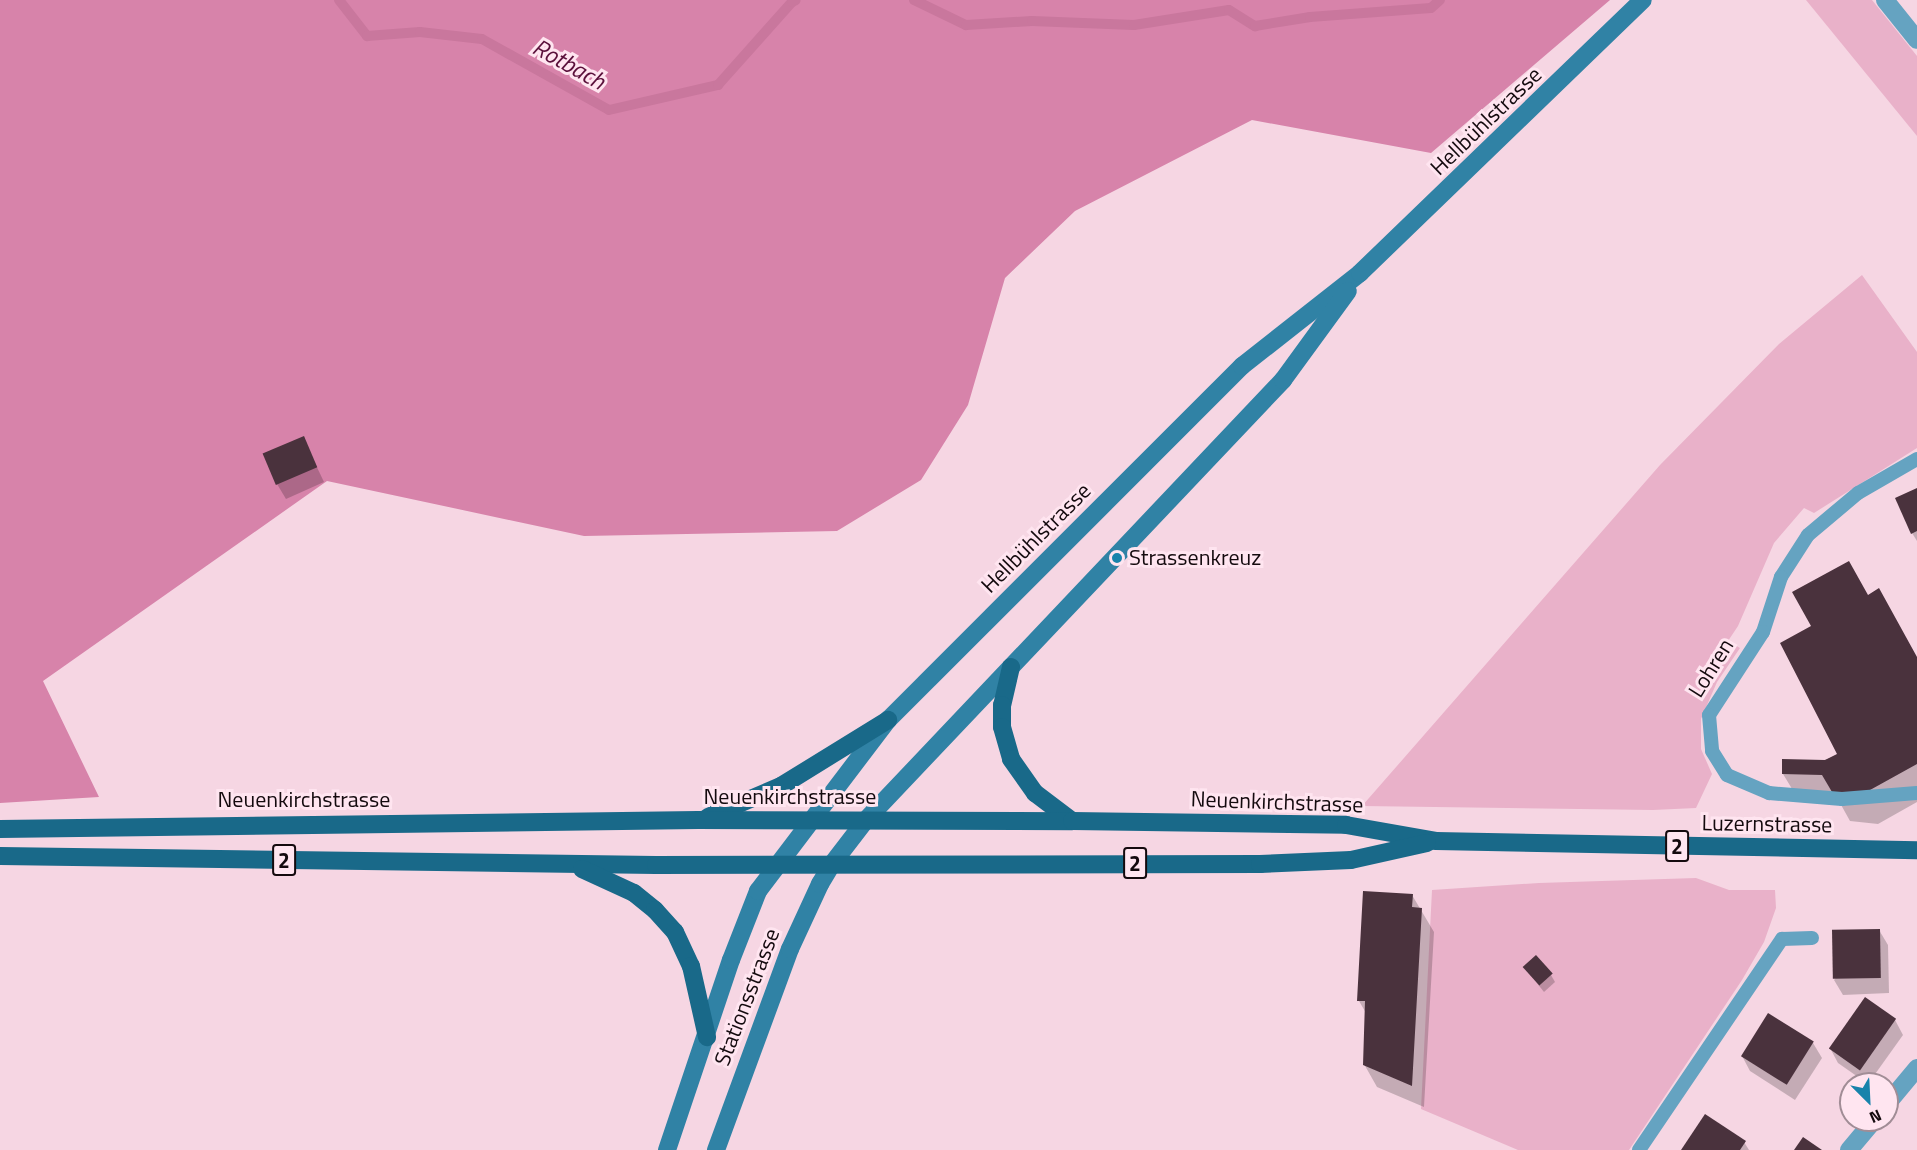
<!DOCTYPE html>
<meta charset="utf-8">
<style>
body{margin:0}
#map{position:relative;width:1917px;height:1150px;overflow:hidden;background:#f6d6e3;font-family:"Titillium Web",sans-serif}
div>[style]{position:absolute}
.green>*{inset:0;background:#e9b1c9}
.forest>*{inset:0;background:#d783aa}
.shadow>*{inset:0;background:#0003}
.stream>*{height:10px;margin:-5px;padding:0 5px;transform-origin:5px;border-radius:5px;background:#c9779d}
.building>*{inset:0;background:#4a323d;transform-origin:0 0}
.lane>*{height:14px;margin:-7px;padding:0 7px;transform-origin:7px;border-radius:7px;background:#65a3c1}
.street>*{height:18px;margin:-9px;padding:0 9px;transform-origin:9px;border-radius:9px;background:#65a3c1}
.secondary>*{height:18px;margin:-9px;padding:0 9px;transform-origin:9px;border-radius:9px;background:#3082a5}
.primary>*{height:18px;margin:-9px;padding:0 9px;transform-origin:9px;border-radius:9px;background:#196989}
.dots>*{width:16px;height:16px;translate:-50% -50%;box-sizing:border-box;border:3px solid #ffe5f0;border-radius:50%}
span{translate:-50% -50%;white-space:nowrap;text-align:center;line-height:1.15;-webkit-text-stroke:6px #ffe5f0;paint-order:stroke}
.shield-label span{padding:2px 4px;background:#ffe5f0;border:2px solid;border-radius:4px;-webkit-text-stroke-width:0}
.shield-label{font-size:21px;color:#140a0e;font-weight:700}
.street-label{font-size:22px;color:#140a0e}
.poi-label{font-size:22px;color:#140a0e}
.left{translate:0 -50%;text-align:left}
.water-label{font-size:24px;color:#5b103b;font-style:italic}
.north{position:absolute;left:1839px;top:1072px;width:60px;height:60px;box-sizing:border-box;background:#ffe5f0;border:2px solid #a18d96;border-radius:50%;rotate:156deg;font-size:16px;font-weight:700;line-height:24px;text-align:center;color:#140a0e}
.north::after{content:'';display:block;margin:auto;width:21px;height:27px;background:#1883ab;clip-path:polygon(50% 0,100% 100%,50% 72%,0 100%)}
</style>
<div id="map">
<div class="green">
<i style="clip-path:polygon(1806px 0,1872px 0,1917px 56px,1917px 136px)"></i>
<i style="clip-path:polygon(1862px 275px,1917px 352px,1917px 448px,1814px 513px,1804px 508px,1774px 543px,1738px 626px,1728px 641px,1740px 648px,1717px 682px,1701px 719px,1701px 749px,1712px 774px,1696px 808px,1653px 810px,1362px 806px,1660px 465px,1779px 344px)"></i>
<i style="clip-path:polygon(1696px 878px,1729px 890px,1775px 890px,1776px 908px,1764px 942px,1742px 980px,1629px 1150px,1518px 1150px,1421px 1109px,1432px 890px,1539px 883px)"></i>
</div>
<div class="forest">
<i style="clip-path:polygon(0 0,1610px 0,1431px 153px,1252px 120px,1075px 211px,1005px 278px,968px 405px,921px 480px,837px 531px,584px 536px,327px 481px,43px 681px,99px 797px,0 803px)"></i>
</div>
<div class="shadow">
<i style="clip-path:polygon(303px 438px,324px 482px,286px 499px,277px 484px)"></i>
<i style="clip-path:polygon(1917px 490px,1917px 541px,1912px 533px)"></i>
<i style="clip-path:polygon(1868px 596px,1917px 658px,1917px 802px,1878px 824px,1850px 821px,1840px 803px,1800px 802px,1783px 774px,1839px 755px)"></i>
<i style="clip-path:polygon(1412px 895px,1434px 932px,1424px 1107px,1377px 1087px,1364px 1064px,1366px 1013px,1359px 1001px)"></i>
<i style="clip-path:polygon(1879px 930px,1888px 945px,1889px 993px,1843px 995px,1834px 980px)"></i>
<i style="clip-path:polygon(1524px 967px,1551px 975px,1555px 982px,1544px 992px)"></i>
<i style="clip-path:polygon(1895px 1020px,1903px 1035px,1868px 1084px,1838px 1063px,1830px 1048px)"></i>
<i style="clip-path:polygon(1813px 1043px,1822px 1058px,1795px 1100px,1750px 1071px,1742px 1056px)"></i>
<i style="clip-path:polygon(1744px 1142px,1749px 1150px,1683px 1150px)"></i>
</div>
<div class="stream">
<i style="left:339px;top:0;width:46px;rotate:52.1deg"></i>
<i style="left:367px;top:36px;width:53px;rotate:-4.3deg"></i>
<i style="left:420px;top:32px;width:62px;rotate:6.4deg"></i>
<i style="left:482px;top:39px;width:145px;rotate:29.2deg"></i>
<i style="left:609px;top:110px;width:112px;rotate:-12.9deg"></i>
<i style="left:718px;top:85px;width:111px;rotate:-48.3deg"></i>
<i style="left:792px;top:2px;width:4px;rotate:-27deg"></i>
<i style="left:914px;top:0;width:58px;rotate:25.7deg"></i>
<i style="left:966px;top:25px;width:66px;rotate:-3.5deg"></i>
<i style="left:1032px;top:21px;width:102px;rotate:2.2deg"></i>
<i style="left:1134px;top:25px;width:96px;rotate:-9deg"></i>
<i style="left:1229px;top:10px;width:31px;rotate:32deg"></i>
<i style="left:1255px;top:26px;width:56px;rotate:-9.3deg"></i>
<i style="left:1310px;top:17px;width:121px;rotate:-4.3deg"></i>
<i style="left:1431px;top:8px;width:12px;rotate:-42deg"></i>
</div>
<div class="building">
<i style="left:304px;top:436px;width:34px;height:45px;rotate:67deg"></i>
<i style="clip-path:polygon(1917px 488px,1917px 531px,1911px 534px,1895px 498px)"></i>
<i style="clip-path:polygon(1849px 561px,1868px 595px,1879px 588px,1917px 657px,1917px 764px,1861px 795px,1832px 792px,1822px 775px,1782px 774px,1782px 759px,1825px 760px,1837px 754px,1780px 643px,1811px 626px,1792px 592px)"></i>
<i style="clip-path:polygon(1363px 891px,1413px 894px,1412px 907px,1422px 908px,1412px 1086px,1363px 1065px,1365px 1001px,1357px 1001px)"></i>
<i style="left:1880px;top:929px;width:49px;height:48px;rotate:89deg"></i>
<i style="left:1536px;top:955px;width:25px;height:18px;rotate:48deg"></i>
<i style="left:1865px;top:997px;width:38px;height:63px;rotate:35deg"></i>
<i style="left:1768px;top:1013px;width:54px;height:51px;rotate:32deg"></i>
<i style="clip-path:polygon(1705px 1114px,1746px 1141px,1740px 1150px,1681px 1150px)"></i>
<i style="clip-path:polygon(1803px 1137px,1822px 1150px,1794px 1150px)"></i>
</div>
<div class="lane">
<i style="left:1917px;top:459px;width:68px;rotate:150deg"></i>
<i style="left:1858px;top:493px;width:65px;rotate:140deg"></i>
<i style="left:1808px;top:535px;width:50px;rotate:122.7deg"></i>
<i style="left:1781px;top:577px;width:58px;rotate:108.1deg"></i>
<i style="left:1763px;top:632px;width:99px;rotate:123deg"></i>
<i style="left:1709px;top:715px;width:36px;rotate:85deg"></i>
<i style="left:1712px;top:751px;width:28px;rotate:58deg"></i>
<i style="left:1727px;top:775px;width:46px;rotate:23.2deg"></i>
<i style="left:1769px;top:793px;width:73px;rotate:4.7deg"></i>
<i style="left:1842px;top:799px;width:75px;rotate:-4.6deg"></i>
<i style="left:1639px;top:1150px;width:255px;rotate:-55.9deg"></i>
<i style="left:1782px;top:939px;width:30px;rotate:-2deg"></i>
</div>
<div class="street">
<i style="left:1885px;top:0;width:51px;rotate:51.3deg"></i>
<i style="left:1887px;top:1104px;width:47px;rotate:-50.2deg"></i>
<i style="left:1849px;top:1150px;width:39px;rotate:-50deg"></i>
</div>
<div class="secondary">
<i style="left:667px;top:1150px;width:200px;rotate:-71.4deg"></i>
<i style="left:731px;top:960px;width:74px;rotate:-68.6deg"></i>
<i style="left:758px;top:891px;width:215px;rotate:-52.8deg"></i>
<i style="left:888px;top:720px;width:501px;rotate:-45deg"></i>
<i style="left:1242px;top:366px;width:150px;rotate:-38.2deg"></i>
<i style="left:1360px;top:273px;width:393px;rotate:-44deg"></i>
<i style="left:716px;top:1150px;width:214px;rotate:-69.8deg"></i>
<i style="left:790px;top:949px;width:72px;rotate:-65.2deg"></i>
<i style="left:820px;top:884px;width:23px;rotate:-59deg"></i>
<i style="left:832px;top:864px;width:54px;rotate:-52.5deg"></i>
<i style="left:865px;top:821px;width:608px;rotate:-46.53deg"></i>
<i style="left:1283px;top:380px;width:110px;rotate:-53.9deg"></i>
</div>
<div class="primary">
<i style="left:1011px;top:667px;width:39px;rotate:103deg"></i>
<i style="left:1002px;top:705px;width:22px;rotate:90deg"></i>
<i style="left:1002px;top:727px;width:33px;rotate:74deg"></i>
<i style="left:1011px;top:759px;width:42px;rotate:54.8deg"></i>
<i style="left:1035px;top:793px;width:46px;rotate:37.1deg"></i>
<i style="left:708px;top:817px;width:79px;rotate:-23deg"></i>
<i style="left:781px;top:786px;width:126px;rotate:-31.7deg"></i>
<i style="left:0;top:829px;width:698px;rotate:-0.74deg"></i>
<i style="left:698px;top:820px;width:374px;rotate:0.2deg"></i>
<i style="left:1072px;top:821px;width:274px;rotate:0.8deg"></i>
<i style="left:1346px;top:825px;width:91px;rotate:10.1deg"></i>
<i style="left:1436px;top:841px;width:481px;rotate:1.1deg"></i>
<i style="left:0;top:856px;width:656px;rotate:0.79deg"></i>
<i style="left:656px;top:865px;width:604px;rotate:-0.09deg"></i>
<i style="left:1260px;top:864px;width:91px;rotate:-2.5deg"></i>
<i style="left:1351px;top:860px;width:78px;rotate:-12.6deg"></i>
<i style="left:582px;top:869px;width:57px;rotate:24.8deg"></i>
<i style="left:634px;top:893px;width:27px;rotate:39deg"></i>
<i style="left:655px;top:910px;width:30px;rotate:48deg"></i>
<i style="left:675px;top:932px;width:38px;rotate:65deg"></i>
<i style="left:691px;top:966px;width:73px;rotate:77.3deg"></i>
</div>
<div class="dots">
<i style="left:1117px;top:558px;background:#1883ab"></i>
</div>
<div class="shield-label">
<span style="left:1677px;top:846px">2</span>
<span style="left:284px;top:860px">2</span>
<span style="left:1135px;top:863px">2</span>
</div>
<div class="street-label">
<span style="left:1486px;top:121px;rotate:-44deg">Hellbühlstrasse</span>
<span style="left:1036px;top:538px;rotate:-45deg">Hellbühlstrasse</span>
<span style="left:1711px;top:668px;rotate:-58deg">Lohren</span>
<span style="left:790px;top:797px">Neuenkirchstrasse</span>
<span style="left:304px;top:800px">Neuenkirchstrasse</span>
<span style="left:1277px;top:802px;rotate:2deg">Neuenkirchstrasse</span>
<span style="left:1767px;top:824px;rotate:1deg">Luzernstrasse</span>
<span style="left:747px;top:997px;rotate:-69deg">Stationsstrasse</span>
</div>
<div class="poi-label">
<span class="left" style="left:1129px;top:558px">Strassenkreuz</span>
</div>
<div class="water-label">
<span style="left:569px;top:64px;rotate:29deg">Rotbach</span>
</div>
<div class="north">N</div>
</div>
